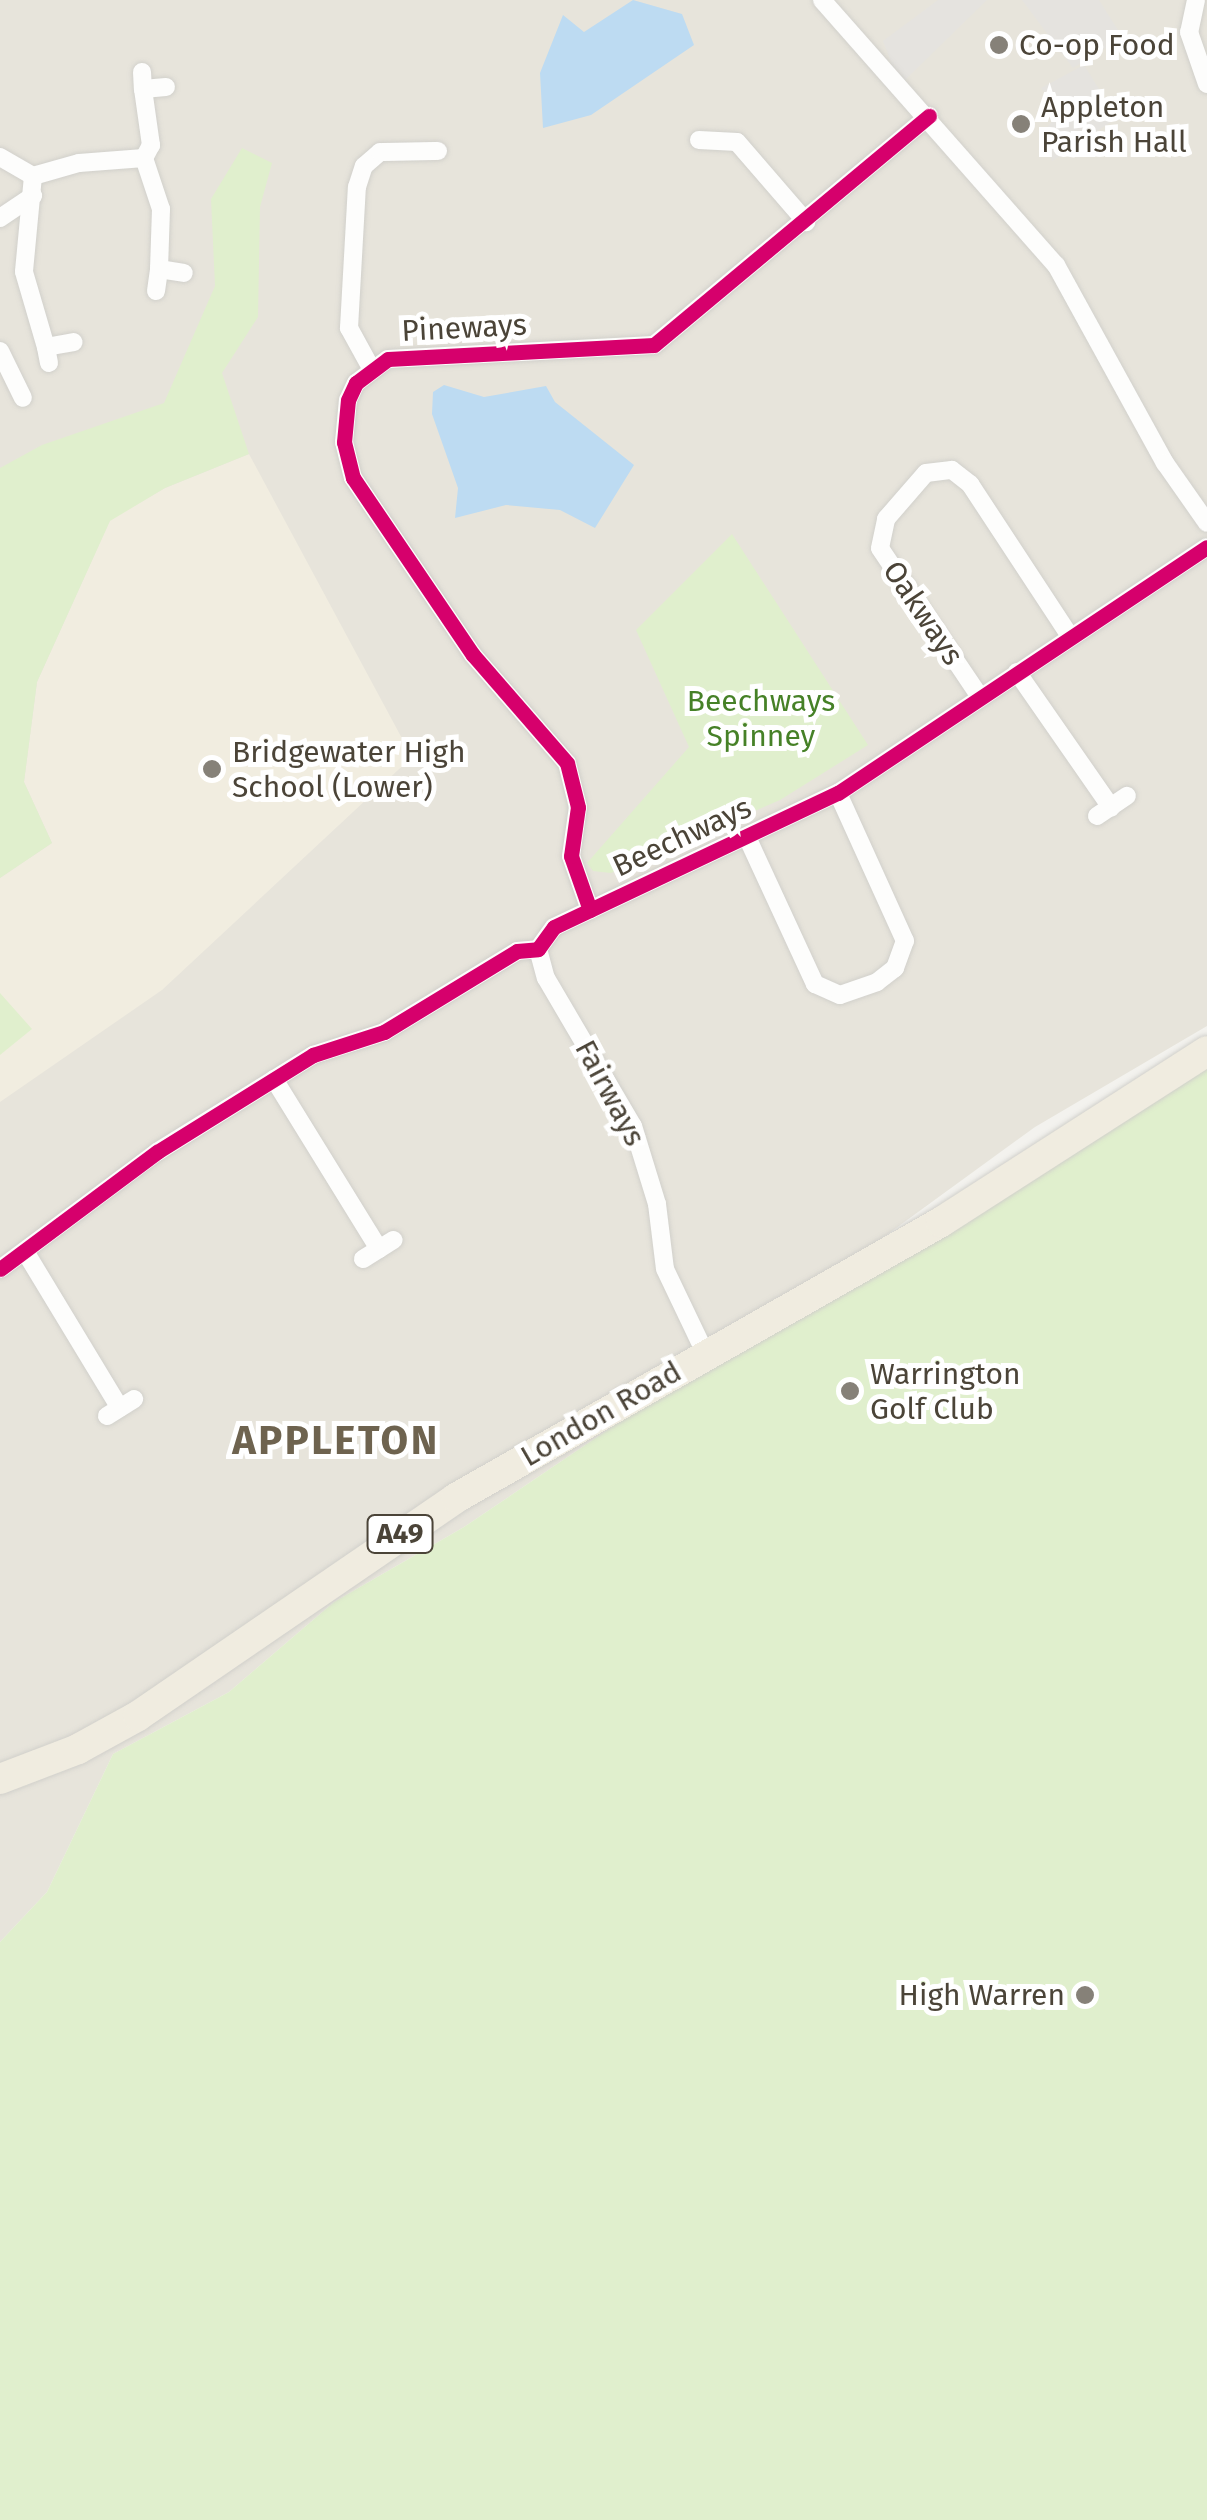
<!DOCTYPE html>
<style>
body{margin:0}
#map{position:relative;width:1207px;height:2520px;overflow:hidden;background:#f3f2ee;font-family:"Fira Sans",sans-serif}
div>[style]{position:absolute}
.residential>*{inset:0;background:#e7e4db}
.education>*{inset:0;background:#f1ede0}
.green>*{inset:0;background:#e0efcd}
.parking>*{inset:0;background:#e5e3df}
.water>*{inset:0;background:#bddbf2}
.roads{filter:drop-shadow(0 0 2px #d1d0cb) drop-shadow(0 0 2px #d1d0cb)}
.minor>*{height:18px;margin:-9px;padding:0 9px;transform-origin:9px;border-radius:9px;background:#fdfdfc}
.trunk>*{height:30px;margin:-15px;padding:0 15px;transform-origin:15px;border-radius:15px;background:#f0ece0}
.cycleway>*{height:15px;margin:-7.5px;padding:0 7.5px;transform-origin:7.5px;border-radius:7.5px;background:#d6006c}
.dots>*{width:28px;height:28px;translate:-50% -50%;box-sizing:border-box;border:5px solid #fff;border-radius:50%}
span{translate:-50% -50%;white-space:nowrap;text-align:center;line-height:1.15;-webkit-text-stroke:10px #fff;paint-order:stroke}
.shield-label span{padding:2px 8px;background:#fff;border:2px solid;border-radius:8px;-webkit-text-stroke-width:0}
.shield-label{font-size:28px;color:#4b4438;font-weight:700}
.poi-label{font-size:30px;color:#4b4438}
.left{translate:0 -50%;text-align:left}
.right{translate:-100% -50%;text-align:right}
.street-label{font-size:30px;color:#4b4438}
.park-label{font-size:30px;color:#468127}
.district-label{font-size:40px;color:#6e634f;font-weight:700;letter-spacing:2.5px}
</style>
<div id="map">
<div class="residential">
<i style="clip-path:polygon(0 0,1207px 0,1207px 1026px,1035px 1127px,767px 1322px,464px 1527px,334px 1602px,229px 1692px,113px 1754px,47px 1892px,0 1942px)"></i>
</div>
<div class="education">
<i style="clip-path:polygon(249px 454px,412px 757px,162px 990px,0 1102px,0 878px,52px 843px,24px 782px,37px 682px,110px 520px,165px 488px)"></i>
</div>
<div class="green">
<i style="clip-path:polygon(242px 148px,272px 163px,260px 207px,258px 317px,222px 373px,249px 454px,165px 488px,110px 521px,37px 682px,24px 782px,52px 843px,0 878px,0 468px,42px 445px,164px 403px,215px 286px,211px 199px)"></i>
<i style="clip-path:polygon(732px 534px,868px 745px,780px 800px,611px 873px,593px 871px,587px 863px,689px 747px,636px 630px)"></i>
<i style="clip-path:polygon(0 993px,32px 1029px,0 1055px)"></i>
<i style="clip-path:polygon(1207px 1051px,1207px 2520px,0 2520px,0 1942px,47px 1892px,113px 1754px,229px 1692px,334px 1602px,464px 1527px,767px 1322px)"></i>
</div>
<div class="parking">
<i style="clip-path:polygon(938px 0,987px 0,900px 85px,883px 41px)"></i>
<i style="clip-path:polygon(1022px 0,1099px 0,1123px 38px,1073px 68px)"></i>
<i style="clip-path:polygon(1084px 65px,1117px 118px,1052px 161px,1042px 133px,1062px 111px,1041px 88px)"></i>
</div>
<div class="water">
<i style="clip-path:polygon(633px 0,682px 14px,694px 45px,591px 115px,543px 128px,540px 73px,563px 15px,584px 32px)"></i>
<i style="clip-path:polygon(444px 385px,484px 397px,546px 386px,555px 402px,634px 465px,595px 528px,560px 510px,506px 505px,455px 518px,458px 488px,432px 414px,433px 392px)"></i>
</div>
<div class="roads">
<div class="minor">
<i style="left:822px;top:0;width:354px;rotate:48.6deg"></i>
<i style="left:1056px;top:265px;width:226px;rotate:61.2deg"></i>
<i style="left:1165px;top:463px;width:73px;rotate:55deg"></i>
<i style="left:1196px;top:0;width:33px;rotate:102deg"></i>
<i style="left:1189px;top:32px;width:55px;rotate:70.9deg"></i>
<i style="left:142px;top:72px;width:17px;rotate:87deg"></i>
<i style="left:143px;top:89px;width:23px;rotate:-5deg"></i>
<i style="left:143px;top:89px;width:57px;rotate:81.9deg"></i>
<i style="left:151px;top:145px;width:15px;rotate:118deg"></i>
<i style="left:144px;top:158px;width:54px;rotate:71.6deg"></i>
<i style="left:161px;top:209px;width:60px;rotate:91.9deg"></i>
<i style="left:699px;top:140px;width:38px;rotate:3deg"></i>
<i style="left:737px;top:142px;width:106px;rotate:49.2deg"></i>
<i style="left:0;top:157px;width:38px;rotate:30deg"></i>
<i style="left:33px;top:176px;width:48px;rotate:-15.8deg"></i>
<i style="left:79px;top:163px;width:65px;rotate:-4.4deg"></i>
<i style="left:33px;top:176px;width:96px;rotate:95.4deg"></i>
<i style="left:24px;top:272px;width:78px;rotate:73.7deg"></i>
<i style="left:0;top:218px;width:40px;rotate:-34deg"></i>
<i style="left:156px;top:291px;width:22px;rotate:-82deg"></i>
<i style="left:159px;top:269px;width:25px;rotate:9deg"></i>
<i style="left:0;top:351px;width:52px;rotate:63.9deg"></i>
<i style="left:49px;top:363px;width:16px;rotate:-101deg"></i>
<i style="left:46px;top:347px;width:28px;rotate:-10deg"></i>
<i style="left:371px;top:368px;width:46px;rotate:-118.8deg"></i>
<i style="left:349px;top:328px;width:141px;rotate:-86.8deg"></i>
<i style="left:357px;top:187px;width:22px;rotate:-72deg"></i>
<i style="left:364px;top:166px;width:21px;rotate:-41deg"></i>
<i style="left:380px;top:152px;width:58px;rotate:-1deg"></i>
<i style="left:1017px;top:672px;width:165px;rotate:55.2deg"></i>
<i style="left:980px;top:697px;width:179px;rotate:-123.9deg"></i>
<i style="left:880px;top:548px;width:30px;rotate:-78deg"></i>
<i style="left:886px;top:519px;width:61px;rotate:-49deg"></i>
<i style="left:926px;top:473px;width:26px;rotate:-7deg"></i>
<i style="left:952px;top:470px;width:23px;rotate:38deg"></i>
<i style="left:970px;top:484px;width:182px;rotate:56.7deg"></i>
<i style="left:1097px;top:816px;width:36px;rotate:-34deg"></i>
<i style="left:747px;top:837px;width:162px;rotate:65.2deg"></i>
<i style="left:815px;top:984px;width:27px;rotate:24deg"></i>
<i style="left:840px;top:995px;width:39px;rotate:-19deg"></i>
<i style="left:877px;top:982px;width:23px;rotate:-38deg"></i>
<i style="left:895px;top:968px;width:29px;rotate:-70deg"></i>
<i style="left:905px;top:941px;width:162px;rotate:-114.4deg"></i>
<i style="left:590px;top:910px;width:57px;rotate:-109.4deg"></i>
<i style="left:571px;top:856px;width:49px;rotate:-81.9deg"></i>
<i style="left:578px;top:807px;width:45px;rotate:-104deg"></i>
<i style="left:567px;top:763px;width:143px;rotate:-131deg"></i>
<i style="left:473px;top:655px;width:214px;rotate:-124.1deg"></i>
<i style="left:353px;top:478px;width:37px;rotate:-104deg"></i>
<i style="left:344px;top:442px;width:42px;rotate:-84.6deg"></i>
<i style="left:348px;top:400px;width:19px;rotate:-65deg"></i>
<i style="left:356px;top:383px;width:40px;rotate:-37deg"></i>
<i style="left:388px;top:359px;width:266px;rotate:-3deg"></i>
<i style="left:654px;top:345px;width:358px;rotate:-39.8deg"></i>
<i style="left:538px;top:949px;width:30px;rotate:75deg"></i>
<i style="left:546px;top:978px;width:172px;rotate:59.6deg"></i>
<i style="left:633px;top:1126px;width:82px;rotate:72.9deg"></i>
<i style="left:657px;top:1204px;width:65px;rotate:83deg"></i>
<i style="left:665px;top:1269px;width:95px;rotate:64.5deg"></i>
<i style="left:274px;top:1079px;width:200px;rotate:58.3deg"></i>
<i style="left:26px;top:1253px;width:181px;rotate:58.8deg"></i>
<i style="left:363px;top:1259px;width:36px;rotate:-32deg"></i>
<i style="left:0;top:1269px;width:196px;rotate:-36.7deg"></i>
<i style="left:157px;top:1152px;width:184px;rotate:-31.9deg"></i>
<i style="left:313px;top:1055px;width:75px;rotate:-17.9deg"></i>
<i style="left:384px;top:1032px;width:156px;rotate:-31.3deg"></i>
<i style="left:517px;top:951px;width:21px;rotate:-5deg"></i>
<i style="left:538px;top:949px;width:27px;rotate:-54deg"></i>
<i style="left:554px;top:927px;width:314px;rotate:-25.3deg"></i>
<i style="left:838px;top:793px;width:443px;rotate:-33.7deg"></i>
<i style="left:107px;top:1416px;width:32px;rotate:-32deg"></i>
</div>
<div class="trunk">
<i style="left:0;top:1779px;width:84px;rotate:-21deg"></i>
<i style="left:78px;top:1749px;width:68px;rotate:-28.8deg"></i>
<i style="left:138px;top:1716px;width:386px;rotate:-34.4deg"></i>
<i style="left:456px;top:1498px;width:558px;rotate:-29.64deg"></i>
<i style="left:941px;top:1222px;width:316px;rotate:-32.7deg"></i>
</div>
</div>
<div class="cycleway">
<i style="left:590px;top:910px;width:57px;rotate:-109.4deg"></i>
<i style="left:571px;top:856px;width:49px;rotate:-81.9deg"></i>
<i style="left:578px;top:807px;width:45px;rotate:-104deg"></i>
<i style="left:567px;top:763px;width:143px;rotate:-131deg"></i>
<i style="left:473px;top:655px;width:214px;rotate:-124.1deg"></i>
<i style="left:353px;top:478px;width:37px;rotate:-104deg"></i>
<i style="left:344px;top:442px;width:42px;rotate:-84.6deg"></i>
<i style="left:348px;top:400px;width:19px;rotate:-65deg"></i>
<i style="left:356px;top:383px;width:40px;rotate:-37deg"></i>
<i style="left:388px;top:359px;width:266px;rotate:-3deg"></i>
<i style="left:654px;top:345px;width:358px;rotate:-39.8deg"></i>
<i style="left:0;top:1269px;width:196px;rotate:-36.7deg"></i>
<i style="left:157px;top:1152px;width:184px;rotate:-31.9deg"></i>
<i style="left:313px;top:1055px;width:75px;rotate:-17.9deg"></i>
<i style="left:384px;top:1032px;width:156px;rotate:-31.3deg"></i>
<i style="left:517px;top:951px;width:21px;rotate:-5deg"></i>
<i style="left:538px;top:949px;width:27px;rotate:-54deg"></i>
<i style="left:554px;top:927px;width:314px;rotate:-25.3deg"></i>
<i style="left:838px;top:793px;width:443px;rotate:-33.7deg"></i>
</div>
<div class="dots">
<i style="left:999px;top:45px;background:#868178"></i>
<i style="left:1021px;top:124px;background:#868178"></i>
<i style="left:212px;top:769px;background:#868178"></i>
<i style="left:850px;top:1391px;background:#868178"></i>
<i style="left:1085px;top:1995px;background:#868178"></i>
</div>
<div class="shield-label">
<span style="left:400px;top:1534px">A49</span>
</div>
<div class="poi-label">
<span class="left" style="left:1019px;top:45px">Co-op Food</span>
<span class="left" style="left:1041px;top:124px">Appleton<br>Parish Hall</span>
<span class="left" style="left:232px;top:769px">Bridgewater High<br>School (Lower)</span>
<span class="left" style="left:870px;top:1391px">Warrington<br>Golf Club</span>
<span class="right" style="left:1065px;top:1995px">High Warren</span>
</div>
<div class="street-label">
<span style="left:464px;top:328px;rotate:-3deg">Pineways</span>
<span style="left:923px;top:613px;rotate:56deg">Oakways</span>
<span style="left:682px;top:837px;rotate:-25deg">Beechways</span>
<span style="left:610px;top:1093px;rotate:62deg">Fairways</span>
<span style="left:601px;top:1414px;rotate:-30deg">London Road</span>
</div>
<div class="park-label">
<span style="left:761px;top:718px">Beechways<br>Spinney</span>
</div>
<div class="district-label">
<span style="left:336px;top:1441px">APPLETON</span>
</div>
</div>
